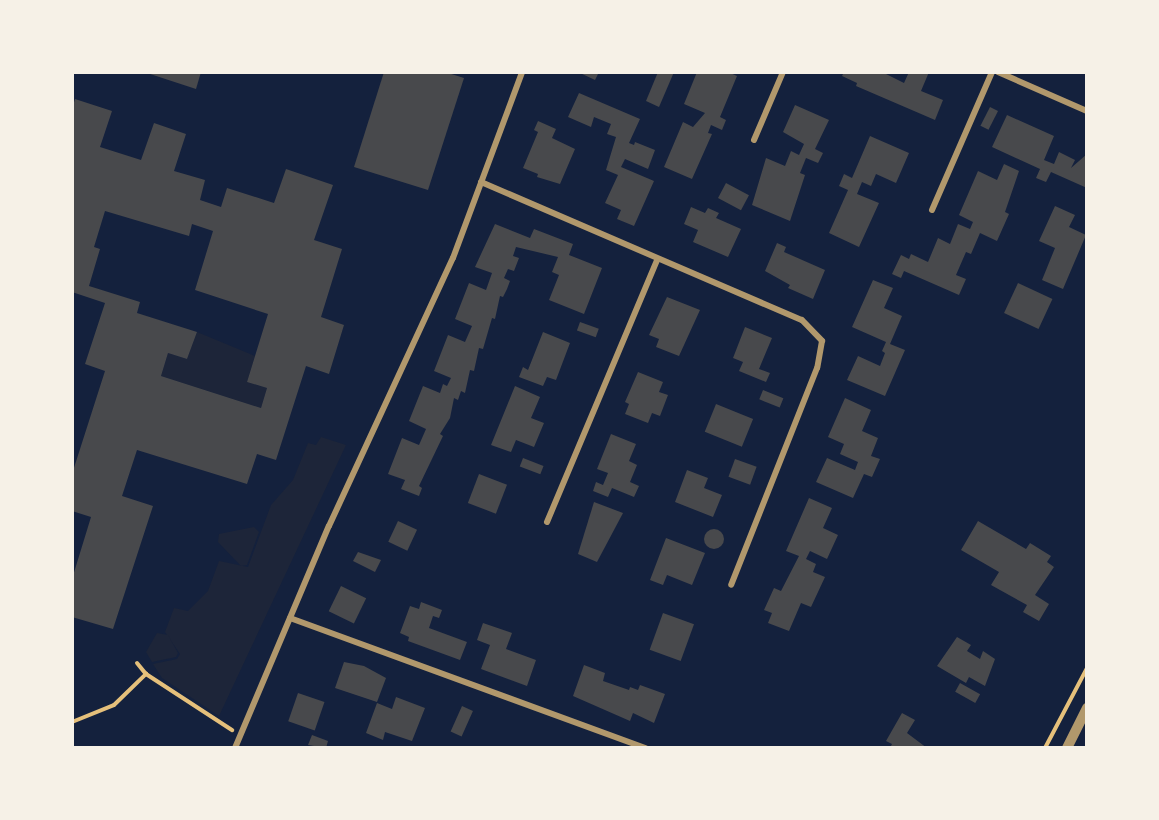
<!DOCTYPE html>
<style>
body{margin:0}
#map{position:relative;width:1159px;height:820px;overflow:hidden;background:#14213d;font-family:"Fira Sans",sans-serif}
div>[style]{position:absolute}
.green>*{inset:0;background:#1d2539}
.building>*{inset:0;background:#48494c;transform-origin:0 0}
.round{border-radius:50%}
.path>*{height:4px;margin:-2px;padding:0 2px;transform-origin:2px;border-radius:2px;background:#e5c07b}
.minor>*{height:6px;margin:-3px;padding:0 3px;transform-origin:3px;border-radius:3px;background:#b1986c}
.tertiary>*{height:10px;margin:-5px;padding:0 5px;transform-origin:5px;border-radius:5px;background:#b1986c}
span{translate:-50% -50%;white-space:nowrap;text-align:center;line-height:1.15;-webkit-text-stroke:6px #f6f1e7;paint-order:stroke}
.frame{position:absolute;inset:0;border:74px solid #f6f1e7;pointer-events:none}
</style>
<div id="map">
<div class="green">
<i style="clip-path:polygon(197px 332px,255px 356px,247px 382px,267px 388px,261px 408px,161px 376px,168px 353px,187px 359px)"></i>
<i style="clip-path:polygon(321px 437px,346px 445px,219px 716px,162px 678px,153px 664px,177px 659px,180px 654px,165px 632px,174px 608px,188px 611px,208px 591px,219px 561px,248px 567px,271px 505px,293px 480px,308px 443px,316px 445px)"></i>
<i style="clip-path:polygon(254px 527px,259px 532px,247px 565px,241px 566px,218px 542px,219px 534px)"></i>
<i style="clip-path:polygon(157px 633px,168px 635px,178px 653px,176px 657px,152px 662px,146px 652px)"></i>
</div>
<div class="building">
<i style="clip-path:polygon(144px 72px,201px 72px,196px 89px)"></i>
<i style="clip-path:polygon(384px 72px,445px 72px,464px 78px,428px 190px,354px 167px)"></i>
<i style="clip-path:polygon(578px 72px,599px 72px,595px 80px)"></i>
<i style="clip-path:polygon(658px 72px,674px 72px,659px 107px,646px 101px)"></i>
<i style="clip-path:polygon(697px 72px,728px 72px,737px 76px,720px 117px,726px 120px,722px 130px,711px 125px,708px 133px,712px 134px,692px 179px,664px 167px,683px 122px,693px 127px,705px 113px,684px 104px)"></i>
<i style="clip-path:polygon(844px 72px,882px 72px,904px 83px,909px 72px,929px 72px,921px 91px,943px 100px,935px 120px,856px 86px,857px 83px,842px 76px)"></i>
<i style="clip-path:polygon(579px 93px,640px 119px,629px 143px,634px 145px,635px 142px,655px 150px,648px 169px,625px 159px,621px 167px,654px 181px,634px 226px,617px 219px,621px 210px,605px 203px,618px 175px,606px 170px,616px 137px,607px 134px,611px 124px,594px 117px,591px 127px,568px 117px)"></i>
<i style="clip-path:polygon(evenodd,75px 99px,112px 111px,100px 147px,141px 160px,154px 123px,186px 134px,174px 171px,205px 180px,200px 200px,221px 207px,227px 188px,274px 203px,286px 169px,333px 185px,314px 240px,342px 249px,321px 317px,344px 325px,329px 374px,306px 366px,276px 460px,257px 454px,247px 484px,137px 450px,122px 496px,153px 506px,113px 629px,72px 617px,72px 579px,91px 517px,72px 511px,72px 474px,105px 371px,85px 364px,105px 303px,72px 292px,72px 109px,75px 99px,105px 211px,189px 236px,192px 224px,213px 231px,195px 290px,268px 314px,247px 382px,267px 388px,261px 408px,161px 376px,168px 353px,187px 359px,197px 332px,137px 313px,140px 302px,89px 286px,100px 249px,94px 247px,105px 211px)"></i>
<i style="clip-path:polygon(795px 105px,829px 120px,815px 149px,823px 153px,818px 163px,806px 158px,800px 173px,805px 175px,790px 221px,752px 205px,766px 158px,785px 166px,791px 151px,799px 155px,804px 144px,783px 132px)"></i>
<i style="left:990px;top:107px;width:9px;height:21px;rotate:27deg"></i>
<i style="clip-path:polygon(1007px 115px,1054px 136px,1044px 160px,1054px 164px,1059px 152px,1075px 160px,1071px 168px,1087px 154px,1087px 188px,1051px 172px,1046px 182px,1036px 178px,1040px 169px,992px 147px)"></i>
<i style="clip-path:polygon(538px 121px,556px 129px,552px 138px,575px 149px,560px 184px,537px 177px,538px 174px,523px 168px,538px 132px,534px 130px)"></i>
<i style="clip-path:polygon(870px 136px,909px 153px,896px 183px,876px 174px,871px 186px,862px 182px,857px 194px,879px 203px,859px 247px,829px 233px,848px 190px,839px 186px,844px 174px,852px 178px)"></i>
<i style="clip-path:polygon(1004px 164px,1019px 171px,1005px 212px,1009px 214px,997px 241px,980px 233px,971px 254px,966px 252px,956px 275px,966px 279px,959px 295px,904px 271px,901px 278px,892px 274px,901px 255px,909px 259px,911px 254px,928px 262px,938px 238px,950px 244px,958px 224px,970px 229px,973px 222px,959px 215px,978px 171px,997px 180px)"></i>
<i style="left:726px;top:183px;width:26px;height:17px;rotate:28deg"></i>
<i style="clip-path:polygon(1055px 206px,1075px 215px,1069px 227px,1086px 235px,1063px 289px,1042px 280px,1055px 248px,1039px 241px)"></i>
<i style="clip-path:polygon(691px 207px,705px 213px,708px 208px,719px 213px,716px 218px,741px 229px,728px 257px,693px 242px,698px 230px,684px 224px)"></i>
<i style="clip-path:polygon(495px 224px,530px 238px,534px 229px,573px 244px,569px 255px,602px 268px,584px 314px,549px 300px,559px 275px,552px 272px,558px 257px,516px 247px,513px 256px,519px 258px,514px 271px,508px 269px,504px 278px,510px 281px,507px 289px,503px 297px,500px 296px,495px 319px,492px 318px,483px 349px,479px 348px,474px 371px,470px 370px,465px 393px,461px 391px,458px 400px,454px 398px,450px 418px,440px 434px,443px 436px,419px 486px,422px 488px,419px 496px,401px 489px,405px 480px,388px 474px,402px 438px,419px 445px,426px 429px,409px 421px,423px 386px,440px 393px,443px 384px,447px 386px,451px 378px,434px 371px,448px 335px,465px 342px,472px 326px,455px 319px,469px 283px,486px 290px,492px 273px,475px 267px)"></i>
<i style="clip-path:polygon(777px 243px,786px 247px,784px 252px,825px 270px,813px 299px,788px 288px,790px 285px,765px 271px)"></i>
<i style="clip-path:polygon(873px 280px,893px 288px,884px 308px,902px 316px,890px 344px,905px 350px,885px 396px,847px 380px,858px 356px,880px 366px,885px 353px,882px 351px,886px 342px,852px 327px)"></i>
<i style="left:1018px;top:283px;width:38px;height:33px;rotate:25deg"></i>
<i style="clip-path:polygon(667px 297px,700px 310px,679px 356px,656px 347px,659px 339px,649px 335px)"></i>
<i style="left:580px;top:322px;width:20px;height:9px;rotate:20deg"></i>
<i style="clip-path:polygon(745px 327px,772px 338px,759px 369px,770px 373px,766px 382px,739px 371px,743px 362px,733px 358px)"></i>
<i style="clip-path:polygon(543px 332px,570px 343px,556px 380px,547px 377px,543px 386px,519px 377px,523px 367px,528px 370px)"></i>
<i style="clip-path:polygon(638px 372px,663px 382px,659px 392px,668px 395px,660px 416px,652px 413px,648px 423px,625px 414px,629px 404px,625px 402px)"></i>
<i style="clip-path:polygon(515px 386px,540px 397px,531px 418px,544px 423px,534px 447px,516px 440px,511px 452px,491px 445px)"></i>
<i style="left:763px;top:390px;width:22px;height:10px;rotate:22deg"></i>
<i style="clip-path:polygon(845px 398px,871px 410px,862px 431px,878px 438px,871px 456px,880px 459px,872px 477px,864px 474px,853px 498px,816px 482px,827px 458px,855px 470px,858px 462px,840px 454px,844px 444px,828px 437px)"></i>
<i style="left:716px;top:404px;width:40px;height:30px;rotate:22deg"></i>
<i style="clip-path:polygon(611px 434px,636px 444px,629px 461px,637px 465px,630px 482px,639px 486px,634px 497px,612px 488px,608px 497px,593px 491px,596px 482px,603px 485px,608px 473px,597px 469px)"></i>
<i style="left:523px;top:458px;width:22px;height:9px;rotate:21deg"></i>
<i style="left:735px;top:459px;width:23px;height:19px;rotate:20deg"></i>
<i style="clip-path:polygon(687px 470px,708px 478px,704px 488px,722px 495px,713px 517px,675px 502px)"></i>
<i style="left:479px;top:474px;width:30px;height:31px;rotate:21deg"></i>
<i style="clip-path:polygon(809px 498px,832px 508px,823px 528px,838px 535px,827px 559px,810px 551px,806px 559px,816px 564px,813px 572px,825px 577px,811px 607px,801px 603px,789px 631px,768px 623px,772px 613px,764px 610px,774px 588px,781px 591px,799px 556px,786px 551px)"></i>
<i style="clip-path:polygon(594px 502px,623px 513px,597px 562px,578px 554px)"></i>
<i style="left:398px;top:521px;width:21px;height:23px;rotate:25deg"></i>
<i style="clip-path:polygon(978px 521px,1026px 549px,1030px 543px,1051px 556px,1047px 562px,1054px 567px,1035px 595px,1049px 604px,1039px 621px,1023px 612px,1027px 605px,991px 585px,999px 572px,961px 550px)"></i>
<i class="round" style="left:704px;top:529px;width:20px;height:20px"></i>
<i style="clip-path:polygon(666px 538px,705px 553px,692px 585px,667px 575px,663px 585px,650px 580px)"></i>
<i style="clip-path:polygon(358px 552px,381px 560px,375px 572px,353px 561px)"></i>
<i style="left:341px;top:586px;width:28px;height:28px;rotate:26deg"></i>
<i style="clip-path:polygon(421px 602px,442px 610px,439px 618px,433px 616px,429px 628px,467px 642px,460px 660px,408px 641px,409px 637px,400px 633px,410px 606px,419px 609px)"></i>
<i style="left:663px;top:613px;width:33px;height:39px;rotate:20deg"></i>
<i style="clip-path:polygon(483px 623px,512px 633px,506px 649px,536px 660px,527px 686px,481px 669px,490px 645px,477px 640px)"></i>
<i style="clip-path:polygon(957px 637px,971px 645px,967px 651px,980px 659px,983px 651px,995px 659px,985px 686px,969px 677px,966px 683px,937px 666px)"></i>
<i style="clip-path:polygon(344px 662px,364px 666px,386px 678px,377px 702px,335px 688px)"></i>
<i style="clip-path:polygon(584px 665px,605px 673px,603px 681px,629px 690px,630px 687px,638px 690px,640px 685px,665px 694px,654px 723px,633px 713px,630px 721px,573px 696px)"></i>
<i style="left:960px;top:683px;width:23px;height:10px;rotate:29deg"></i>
<i style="left:298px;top:693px;width:28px;height:30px;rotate:19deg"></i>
<i style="clip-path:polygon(396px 697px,425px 708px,412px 741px,385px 732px,383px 740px,366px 733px,377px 703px,392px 709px)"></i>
<i style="left:462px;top:706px;width:12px;height:28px;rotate:24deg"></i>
<i style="clip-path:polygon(902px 713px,915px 720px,907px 733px,927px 748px,890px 748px,892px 744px,886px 741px)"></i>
<i style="clip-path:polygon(312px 735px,328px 741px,326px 748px,308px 745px)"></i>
</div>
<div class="path">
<i style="left:137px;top:663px;width:14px;rotate:51deg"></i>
<i style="left:72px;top:722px;width:45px;rotate:-22deg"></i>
<i style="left:114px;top:705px;width:45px;rotate:-44.1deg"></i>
<i style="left:146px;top:674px;width:103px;rotate:33.1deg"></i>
<i style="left:1045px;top:748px;width:90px;rotate:-62.3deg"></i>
</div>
<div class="minor">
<i style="left:998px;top:72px;width:97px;rotate:23.7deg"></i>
<i style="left:754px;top:140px;width:74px;rotate:-66.9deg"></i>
<i style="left:481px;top:182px;width:349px;rotate:23.3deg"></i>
<i style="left:802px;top:320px;width:29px;rotate:46deg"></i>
<i style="left:822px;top:341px;width:27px;rotate:100deg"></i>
<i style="left:817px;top:368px;width:233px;rotate:111.6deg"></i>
<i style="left:932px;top:210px;width:150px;rotate:-66.5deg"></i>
<i style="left:547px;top:522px;width:284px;rotate:-67.2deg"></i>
<i style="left:290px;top:618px;width:379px;rotate:20.1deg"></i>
<i style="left:235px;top:748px;width:241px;rotate:-67.1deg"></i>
<i style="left:329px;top:526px;width:295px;rotate:-65.2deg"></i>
<i style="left:453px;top:258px;width:198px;rotate:-69.6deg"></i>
</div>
<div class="tertiary">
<i style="left:1067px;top:748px;width:45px;rotate:-63.4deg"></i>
</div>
<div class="frame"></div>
</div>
